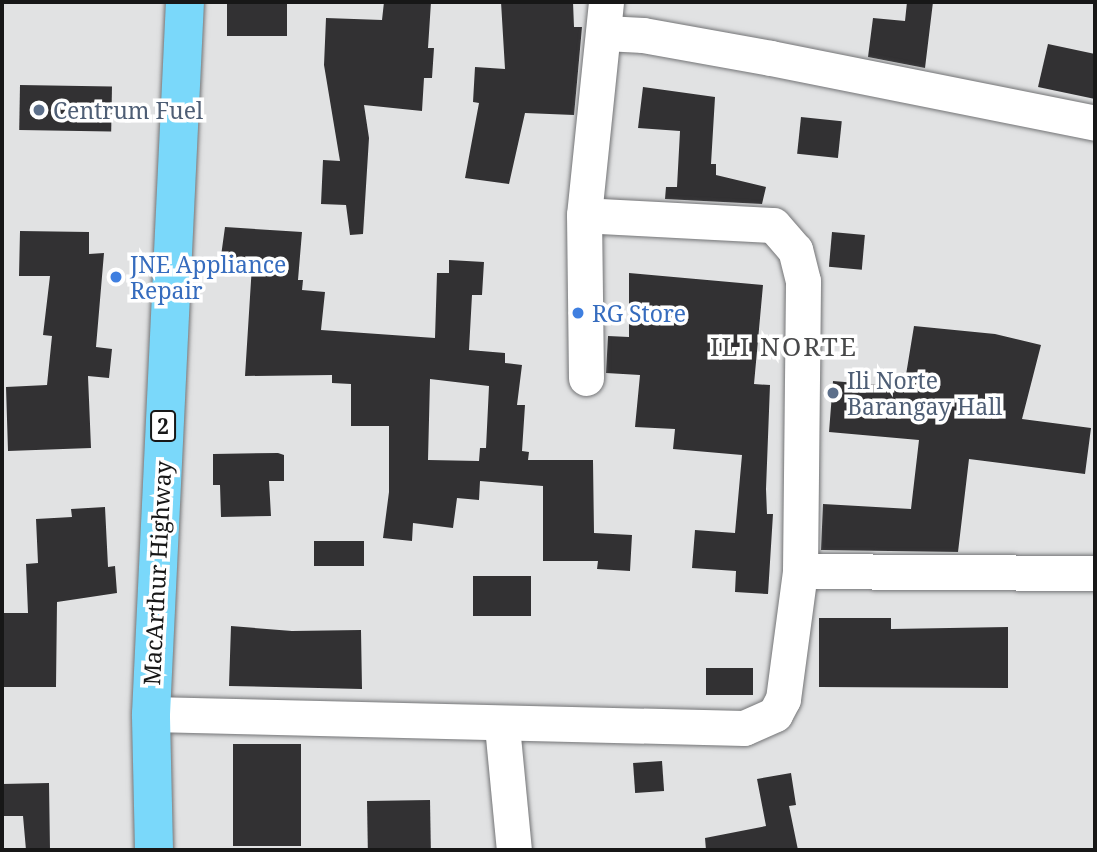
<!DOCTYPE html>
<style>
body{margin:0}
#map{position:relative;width:1097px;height:852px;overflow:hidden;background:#e1e2e3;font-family:"Noto Serif",serif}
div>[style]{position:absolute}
.building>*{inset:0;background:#323133;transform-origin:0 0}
.roads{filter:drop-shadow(0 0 2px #737476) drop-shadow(0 0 2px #737476)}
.minor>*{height:35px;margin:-17.5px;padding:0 17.5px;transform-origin:17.5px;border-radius:17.5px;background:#fff}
.trunk>*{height:38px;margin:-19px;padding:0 19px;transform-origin:19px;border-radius:19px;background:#7ad8fa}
.dots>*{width:19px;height:19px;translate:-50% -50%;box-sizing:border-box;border:4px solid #fff;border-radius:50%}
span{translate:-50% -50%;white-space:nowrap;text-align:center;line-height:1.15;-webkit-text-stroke:7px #fff;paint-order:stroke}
.shield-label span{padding:2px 5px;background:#fff;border:2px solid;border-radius:5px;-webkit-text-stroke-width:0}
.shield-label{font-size:21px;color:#171717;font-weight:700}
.service-label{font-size:23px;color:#4e5e75}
.left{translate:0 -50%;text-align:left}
.shop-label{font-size:23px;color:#366cbe}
.street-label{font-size:23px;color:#171717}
.quarter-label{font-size:26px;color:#48494a;letter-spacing:2px}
.frame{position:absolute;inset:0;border:4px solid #171717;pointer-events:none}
</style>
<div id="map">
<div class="building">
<i style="left:227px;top:2px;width:60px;height:34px"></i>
<i style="clip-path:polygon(384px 2px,431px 2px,428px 48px,434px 48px,432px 78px,424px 78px,422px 111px,364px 105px,369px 138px,363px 234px,350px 235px,346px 205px,321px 204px,323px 160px,340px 161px,324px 65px,326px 18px,382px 20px)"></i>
<i style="clip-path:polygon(501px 2px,573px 2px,574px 27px,582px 27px,574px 115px,525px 113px,509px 184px,465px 178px,479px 103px,473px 102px,475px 67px,505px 69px)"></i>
<i style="clip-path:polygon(907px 2px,933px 2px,925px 68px,868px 57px,873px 18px,905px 21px)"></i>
<i style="clip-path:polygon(1048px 44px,1095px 54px,1095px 99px,1038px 87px)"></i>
<i style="left:20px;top:85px;width:92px;height:45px;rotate:1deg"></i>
<i style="clip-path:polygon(643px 87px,715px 97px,711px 164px,716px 164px,716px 175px,766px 187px,762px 204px,665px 199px,666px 187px,677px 187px,680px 131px,638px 128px)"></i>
<i style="left:801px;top:117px;width:41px;height:37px;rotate:6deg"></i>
<i style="clip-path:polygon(evenodd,225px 227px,302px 232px,298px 280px,303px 280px,302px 290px,325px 292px,321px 330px,435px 338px,437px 273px,449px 273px,449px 260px,484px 262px,482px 295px,472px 295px,469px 350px,505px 353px,505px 363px,522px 365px,517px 405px,525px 405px,522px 451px,529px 452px,528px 460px,593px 460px,594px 533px,632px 535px,630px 571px,597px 569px,598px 561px,543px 561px,543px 486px,480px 481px,479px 500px,457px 498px,453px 528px,413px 523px,412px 541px,383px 538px,389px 492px,389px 426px,351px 426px,351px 384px,332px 383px,332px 375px,245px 376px,252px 265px,251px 260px,221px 256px,225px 227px,430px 379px,489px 386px,486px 448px,480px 448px,479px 461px,428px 460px,430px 379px)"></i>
<i style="clip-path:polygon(20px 231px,89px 232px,89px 254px,104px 253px,96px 347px,112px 349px,109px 378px,88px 376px,91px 448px,8px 451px,6px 387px,47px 385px,52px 336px,43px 335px,50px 276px,19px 276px)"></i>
<i style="left:832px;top:232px;width:33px;height:35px;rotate:5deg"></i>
<i style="clip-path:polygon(629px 273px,763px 285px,754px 384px,770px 385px,766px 489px,767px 514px,773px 514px,768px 594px,735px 592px,736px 571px,692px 568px,695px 530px,735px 533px,742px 455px,673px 449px,675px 429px,635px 427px,640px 375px,606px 373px,608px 336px,629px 337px)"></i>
<i style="clip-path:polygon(914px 326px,995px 334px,1041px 345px,1022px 419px,1091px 428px,1085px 474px,969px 459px,958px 552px,821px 550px,823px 504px,911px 509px,919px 440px,829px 432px,833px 381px,904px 387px)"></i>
<i style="clip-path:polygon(278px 453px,284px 455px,284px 481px,269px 481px,271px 516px,221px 517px,220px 485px,213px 485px,213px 454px)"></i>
<i style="clip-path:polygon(105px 507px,108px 567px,115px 566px,117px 593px,57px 602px,56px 687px,2px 687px,2px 613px,28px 613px,26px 564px,38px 563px,36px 519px,72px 517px,71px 509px)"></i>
<i style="left:314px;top:541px;width:50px;height:25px"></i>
<i style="left:473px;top:576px;width:58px;height:40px"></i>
<i style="clip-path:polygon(819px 618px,891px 618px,891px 629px,1008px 627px,1008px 688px,819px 687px)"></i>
<i style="clip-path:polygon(231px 626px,292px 631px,361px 630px,362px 689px,229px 686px)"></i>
<i style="left:706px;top:668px;width:47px;height:27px"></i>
<i style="left:233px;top:744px;width:68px;height:102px"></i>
<i style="left:662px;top:761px;width:30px;height:29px;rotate:86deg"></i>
<i style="clip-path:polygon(791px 773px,796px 805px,789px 806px,798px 850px,706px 850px,705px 838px,766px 826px,757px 779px)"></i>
<i style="clip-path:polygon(49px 783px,50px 850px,26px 850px,23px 816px,2px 816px,2px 784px)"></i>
<i style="left:430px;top:800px;width:50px;height:63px;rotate:89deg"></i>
</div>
<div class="roads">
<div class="minor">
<i style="left:605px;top:33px;width:38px;rotate:3deg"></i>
<i style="left:643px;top:35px;width:130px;rotate:10.2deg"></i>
<i style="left:771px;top:58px;width:330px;rotate:11.3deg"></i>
<i style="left:586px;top:378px;width:163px;rotate:-90.7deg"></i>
<i style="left:584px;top:215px;width:214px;rotate:-84.1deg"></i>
<i style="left:800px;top:571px;width:295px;rotate:0.4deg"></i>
<i style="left:151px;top:714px;width:593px;rotate:1.35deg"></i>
<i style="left:744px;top:728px;width:34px;rotate:-24deg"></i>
<i style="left:775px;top:714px;width:17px;rotate:-62deg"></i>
<i style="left:783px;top:699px;width:129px;rotate:-82.4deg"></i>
<i style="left:800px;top:571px;width:290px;rotate:-89.4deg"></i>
<i style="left:803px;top:281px;width:32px;rotate:-104deg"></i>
<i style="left:795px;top:250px;width:33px;rotate:-131deg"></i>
<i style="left:773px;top:225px;width:189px;rotate:-177deg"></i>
<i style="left:502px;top:726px;width:125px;rotate:84.5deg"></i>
</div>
<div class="trunk">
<i style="left:154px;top:850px;width:136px;rotate:-91.3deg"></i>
<i style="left:151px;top:714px;width:713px;rotate:-87.27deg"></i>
</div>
</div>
<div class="dots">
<i style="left:39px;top:110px;background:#5c6f8a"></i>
<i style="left:116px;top:277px;background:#3f7fe0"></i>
<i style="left:578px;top:313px;background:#3f7fe0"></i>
<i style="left:833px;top:393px;background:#5c6f8a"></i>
</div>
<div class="shield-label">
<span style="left:163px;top:426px">2</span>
</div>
<div class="service-label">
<span class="left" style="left:53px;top:110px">Centrum Fuel</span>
<span class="left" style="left:847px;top:393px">Ili Norte<br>Barangay Hall</span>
</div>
<div class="shop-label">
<span class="left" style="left:130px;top:277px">JNE Appliance<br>Repair</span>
<span class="left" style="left:592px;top:313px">RG Store</span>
</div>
<div class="street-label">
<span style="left:157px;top:573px;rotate:-87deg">MacArthur Highway</span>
</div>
<div class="quarter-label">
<span style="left:784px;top:347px">ILI NORTE</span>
</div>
<div class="frame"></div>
</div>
